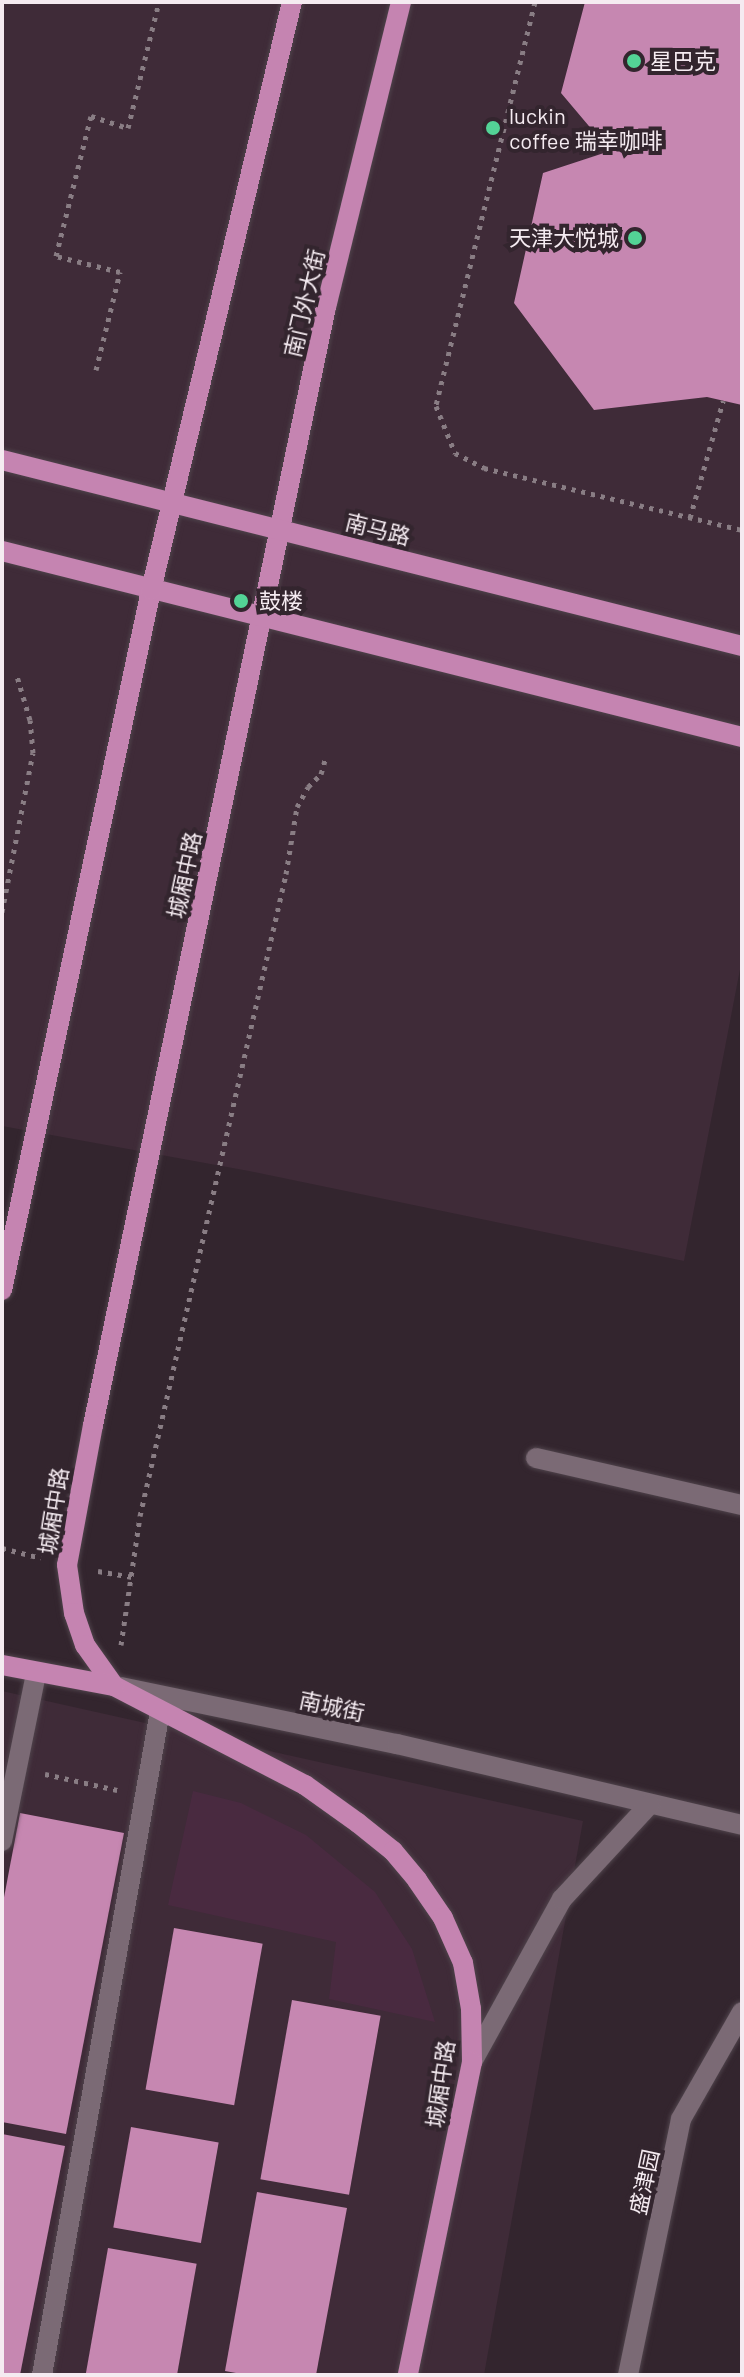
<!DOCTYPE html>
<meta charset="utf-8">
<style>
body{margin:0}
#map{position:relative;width:744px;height:2377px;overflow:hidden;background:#33252e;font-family:Barlow,"Noto Sans SC",sans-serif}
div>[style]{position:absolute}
.built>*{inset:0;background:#3f2b38}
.green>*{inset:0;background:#492a40}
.building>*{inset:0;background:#c687b1;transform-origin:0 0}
.path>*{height:5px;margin-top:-2.5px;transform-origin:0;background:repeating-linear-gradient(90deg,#897d84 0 4px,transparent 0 10px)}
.roads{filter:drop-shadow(0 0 2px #4f434b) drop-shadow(0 0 2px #4f434b)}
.minor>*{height:20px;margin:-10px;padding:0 10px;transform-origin:10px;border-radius:10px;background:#7b6a75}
.major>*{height:20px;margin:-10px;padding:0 10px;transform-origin:10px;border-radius:10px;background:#c584b1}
.dots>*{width:22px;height:22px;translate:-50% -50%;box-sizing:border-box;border:4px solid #33252e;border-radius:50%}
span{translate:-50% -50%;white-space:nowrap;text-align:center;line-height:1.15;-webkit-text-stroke:8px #33252e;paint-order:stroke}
.poi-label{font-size:22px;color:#f5ebf1}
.left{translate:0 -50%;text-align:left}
.right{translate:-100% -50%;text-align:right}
.street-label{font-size:22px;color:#f5ebf1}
.frame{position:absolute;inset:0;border:4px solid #f5ebf1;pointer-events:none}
</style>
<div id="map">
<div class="built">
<i style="clip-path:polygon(2px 2px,742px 2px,742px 959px,684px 1261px,249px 1171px,2px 1126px)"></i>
<i style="clip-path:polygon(2px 1691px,583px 1821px,484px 2375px,2px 2375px)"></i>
</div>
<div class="green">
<i style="clip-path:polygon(193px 1791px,241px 1803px,306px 1835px,375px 1892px,412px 1949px,435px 2022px,329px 1999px,336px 1942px,168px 1905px)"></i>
</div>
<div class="building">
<i style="clip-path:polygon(585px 2px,742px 2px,742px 405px,707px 397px,594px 410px,514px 303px,543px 173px,610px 151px,561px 93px)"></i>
<i style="clip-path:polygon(20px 1813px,124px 1833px,66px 2134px,2px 2122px,2px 1908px)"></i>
<i style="left:174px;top:1928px;width:90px;height:164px;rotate:10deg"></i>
<i style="left:292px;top:2000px;width:90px;height:182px;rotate:10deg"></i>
<i style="left:131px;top:2127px;width:89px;height:102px;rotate:10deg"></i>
<i style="clip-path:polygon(2px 2134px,65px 2146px,20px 2375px,2px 2375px)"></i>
<i style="clip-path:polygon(257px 2192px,347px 2208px,316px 2375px,247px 2375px,225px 2371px)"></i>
<i style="left:108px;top:2248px;width:90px;height:129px;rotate:10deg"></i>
</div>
<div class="path">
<i style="left:535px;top:2px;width:416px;rotate:103.8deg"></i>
<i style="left:436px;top:406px;width:51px;rotate:68deg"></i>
<i style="left:455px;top:453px;width:33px;rotate:27deg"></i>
<i style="left:484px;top:468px;width:265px;rotate:13.5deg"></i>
<i style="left:96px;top:370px;width:101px;rotate:-76.2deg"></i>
<i style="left:120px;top:272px;width:66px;rotate:-166deg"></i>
<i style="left:56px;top:256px;width:144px;rotate:-76deg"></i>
<i style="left:91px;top:116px;width:39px;rotate:18deg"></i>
<i style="left:128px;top:128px;width:130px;rotate:-76.2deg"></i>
<i style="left:690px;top:518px;width:122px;rotate:-74.2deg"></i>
<i style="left:2px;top:912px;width:162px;rotate:-79deg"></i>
<i style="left:33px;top:753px;width:33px;rotate:-95deg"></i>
<i style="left:30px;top:720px;width:46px;rotate:-106.5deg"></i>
<i style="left:2px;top:1548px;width:40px;rotate:14.4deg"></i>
<i style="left:98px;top:1571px;width:35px;rotate:10deg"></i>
<i style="left:121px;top:1645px;width:130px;rotate:-81.6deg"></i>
<i style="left:140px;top:1516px;width:658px;rotate:-77.19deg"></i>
<i style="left:286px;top:874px;width:68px;rotate:-80.7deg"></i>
<i style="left:297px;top:807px;width:23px;rotate:-61deg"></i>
<i style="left:308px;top:787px;width:18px;rotate:-45deg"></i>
<i style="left:321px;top:774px;width:19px;rotate:-74deg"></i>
<i style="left:45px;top:1774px;width:74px;rotate:12.5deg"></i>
</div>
<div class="roads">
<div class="minor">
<i style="left:536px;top:1458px;width:211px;rotate:12.9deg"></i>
<i style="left:121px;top:1687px;width:282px;rotate:11.7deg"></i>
<i style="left:397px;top:1744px;width:354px;rotate:13.2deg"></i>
<i style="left:2px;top:1841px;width:170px;rotate:-78.5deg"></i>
<i style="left:472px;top:2062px;width:186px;rotate:-61.1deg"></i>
<i style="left:562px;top:1899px;width:129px;rotate:-47.2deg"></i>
<i style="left:42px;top:2375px;width:674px;rotate:-79.92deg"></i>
<i style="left:628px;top:2375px;width:261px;rotate:-78.3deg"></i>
<i style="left:681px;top:2119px;width:123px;rotate:-60.3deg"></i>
</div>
<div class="major">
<i style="left:401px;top:2px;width:314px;rotate:103.8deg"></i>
<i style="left:326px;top:307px;width:1142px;rotate:101.77deg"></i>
<i style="left:93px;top:1425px;width:142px;rotate:100.5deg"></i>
<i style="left:67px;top:1565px;width:49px;rotate:81.7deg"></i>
<i style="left:74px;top:1613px;width:34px;rotate:71deg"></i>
<i style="left:85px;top:1645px;width:50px;rotate:54.7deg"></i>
<i style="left:114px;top:1686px;width:215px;rotate:27.4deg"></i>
<i style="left:305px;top:1785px;width:65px;rotate:35.6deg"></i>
<i style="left:358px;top:1823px;width:45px;rotate:38.7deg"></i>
<i style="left:393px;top:1851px;width:38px;rotate:50deg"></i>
<i style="left:417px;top:1880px;width:46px;rotate:55.6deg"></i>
<i style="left:443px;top:1918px;width:49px;rotate:66deg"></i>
<i style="left:463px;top:1963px;width:47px;rotate:80.1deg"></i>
<i style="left:471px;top:2009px;width:53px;rotate:88.9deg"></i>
<i style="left:472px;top:2062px;width:319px;rotate:101.6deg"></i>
<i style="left:2px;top:460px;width:763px;rotate:14.11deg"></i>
<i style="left:2px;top:551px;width:763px;rotate:14.11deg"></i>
<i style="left:2px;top:1290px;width:716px;rotate:-77.98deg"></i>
<i style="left:151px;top:590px;width:605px;rotate:-76.52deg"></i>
<i style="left:2px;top:1665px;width:114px;rotate:10.6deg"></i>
</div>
</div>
<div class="dots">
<i style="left:634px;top:61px;background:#53d396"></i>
<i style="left:493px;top:128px;background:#53d396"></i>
<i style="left:635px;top:238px;background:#53d396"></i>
<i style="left:241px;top:601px;background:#53d396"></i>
</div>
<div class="poi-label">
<span class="left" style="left:650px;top:61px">星巴克</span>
<span class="left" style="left:509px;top:128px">luckin<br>coffee 瑞幸咖啡</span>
<span class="right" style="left:619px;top:238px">天津大悦城</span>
<span class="left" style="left:259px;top:601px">鼓楼</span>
</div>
<div class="street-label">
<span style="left:304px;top:303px;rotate:-77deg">南门外大街</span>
<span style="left:378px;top:529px;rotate:14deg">南马路</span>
<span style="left:184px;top:875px;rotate:-78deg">城厢中路</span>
<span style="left:53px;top:1511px;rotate:-81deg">城厢中路</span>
<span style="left:332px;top:1706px;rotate:12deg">南城街</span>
<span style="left:440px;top:2084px;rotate:-82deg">城厢中路</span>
<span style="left:644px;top:2182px;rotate:-78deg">盛津园</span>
</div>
<div class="frame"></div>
</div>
